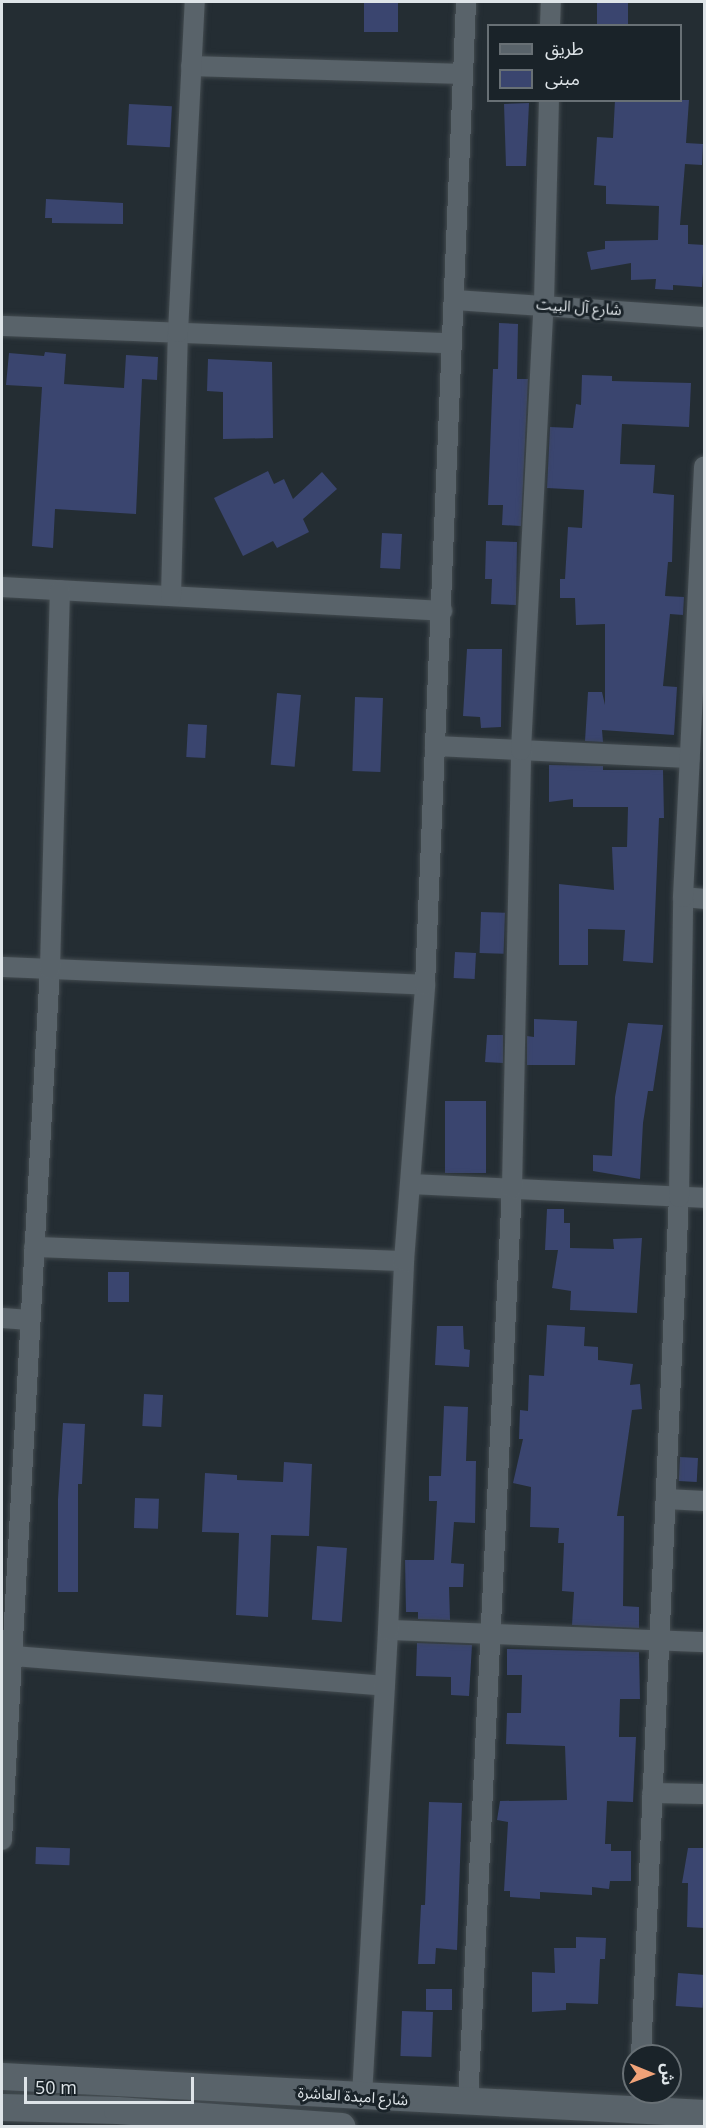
<!DOCTYPE html>
<meta charset="utf-8">
<style>
body{margin:0}
#map{position:relative;width:706px;height:2128px;overflow:hidden;background:#242d33;font-family:"Open Sans","Noto Sans Arabic",sans-serif}
div>[style]{position:absolute}
.building>*{inset:0;background:#3a456f;transform-origin:0 0}
.roads{filter:drop-shadow(0 0 2px #434b50) drop-shadow(0 0 2px #434b50)}
.street>*{height:20px;margin:-10px;padding:0 10px;transform-origin:10px;border-radius:10px;background:#59636a}
.secondary>*{height:27px;margin:-13.5px;padding:0 13.5px;transform-origin:13.5px;border-radius:13.5px;background:#59636a}
span{translate:-50% -50%;white-space:nowrap;text-align:center;line-height:1.15;-webkit-text-stroke:6px #1a2329;paint-order:stroke}
.street-label{font-size:15px;color:#dee4e8}
.frame{position:absolute;inset:0;border:3px solid #dee4e8;pointer-events:none}
.legend{position:absolute;left:487px;top:24px;width:195px;height:78px;box-sizing:border-box;background:#1a2329;border:2px solid #687075;margin:0;padding:8px 10px;list-style:none;font-size:18px;color:#dee4e8}
.legend li{display:flex;align-items:center;gap:12px;height:30px}
.legend b{width:30px;border:2px solid #687075}
.north{position:absolute;left:622px;top:2044px;width:60px;height:60px;box-sizing:border-box;background:#1a2329;border:2px solid #687075;border-radius:50%;rotate:91deg;font-size:16px;font-weight:700;line-height:24px;text-align:center;color:#dee4e8}
.north::after{content:'';display:block;margin:auto;width:21px;height:27px;background:#f0a278;clip-path:polygon(50% 0,100% 100%,50% 72%,0 100%)}
.scale{position:absolute;left:24px;top:2077px;width:170px;height:27px;box-sizing:border-box;border:3px solid #dee4e8;border-top:0;padding-left:8px;font-size:18px;line-height:21px;white-space:nowrap;color:#dee4e8;-webkit-text-stroke:4px #1a2329;paint-order:stroke}
</style>
<div id="map">
<div class="building">
<i style="left:364px;top:2px;width:34px;height:30px"></i>
<i style="left:597px;top:2px;width:31px;height:24px"></i>
<i style="clip-path:polygon(615px 100px,689px 100px,686px 143px,703px 144px,702px 165px,685px 164px,680px 225px,688px 225px,688px 244px,705px 245px,702px 287px,673px 285px,673px 290px,655px 289px,656px 279px,631px 280px,631px 263px,591px 270px,587px 252px,605px 249px,605px 241px,658px 240px,659px 206px,606px 204px,606px 186px,594px 185px,597px 137px,613px 138px)"></i>
<i style="clip-path:polygon(529px 103px,526px 166px,506px 166px,504px 104px)"></i>
<i style="left:129px;top:104px;width:43px;height:41px;rotate:3deg"></i>
<i style="clip-path:polygon(46px 199px,123px 203px,123px 224px,52px 223px,52px 218px,45px 218px)"></i>
<i style="clip-path:polygon(499px 323px,518px 324px,517px 379px,528px 379px,521px 526px,502px 525px,503px 505px,488px 505px,493px 369px,498px 369px)"></i>
<i style="clip-path:polygon(45px 352px,66px 354px,64px 384px,124px 388px,126px 355px,158px 357px,157px 380px,142px 379px,136px 514px,55px 509px,53px 548px,32px 546px,42px 387px,6px 385px,9px 353px,44px 356px)"></i>
<i style="clip-path:polygon(208px 359px,272px 362px,273px 438px,223px 439px,223px 392px,207px 391px)"></i>
<i style="clip-path:polygon(582px 375px,612px 376px,612px 381px,691px 383px,689px 427px,622px 424px,620px 464px,655px 465px,653px 493px,674px 495px,672px 562px,668px 562px,665px 596px,684px 597px,683px 615px,670px 614px,663px 686px,677px 687px,674px 735px,602px 730px,603px 742px,585px 741px,588px 692px,602px 692px,605px 705px,605px 624px,576px 625px,575px 598px,560px 598px,560px 579px,565px 579px,568px 527px,582px 528px,584px 490px,547px 488px,550px 427px,573px 428px,576px 404px,581px 405px)"></i>
<i style="clip-path:polygon(268px 471px,274px 484px,284px 479px,293px 499px,322px 472px,337px 489px,303px 519px,309px 532px,277px 548px,273px 541px,243px 556px,214px 498px)"></i>
<i style="left:382px;top:533px;width:20px;height:35px;rotate:3deg"></i>
<i style="clip-path:polygon(486px 541px,517px 542px,516px 605px,491px 604px,492px 579px,485px 579px)"></i>
<i style="clip-path:polygon(467px 649px,502px 649px,501px 727px,481px 728px,480px 717px,463px 716px)"></i>
<i style="left:277px;top:693px;width:24px;height:72px;rotate:5deg"></i>
<i style="left:355px;top:697px;width:28px;height:74px;rotate:2deg"></i>
<i style="left:188px;top:724px;width:19px;height:33px;rotate:3deg"></i>
<i style="clip-path:polygon(549px 765px,603px 766px,603px 770px,663px 770px,664px 818px,659px 818px,653px 963px,623px 961px,625px 930px,588px 929px,588px 965px,559px 965px,559px 884px,614px 890px,612px 847px,627px 847px,628px 807px,573px 807px,573px 799px,549px 802px)"></i>
<i style="left:481px;top:912px;width:24px;height:41px;rotate:2deg"></i>
<i style="left:455px;top:952px;width:21px;height:26px;rotate:3deg"></i>
<i style="clip-path:polygon(534px 1019px,577px 1021px,575px 1065px,527px 1065px,527px 1036px,534px 1037px)"></i>
<i style="clip-path:polygon(628px 1023px,663px 1025px,653px 1091px,648px 1091px,643px 1123px,640px 1179px,593px 1171px,593px 1155px,612px 1156px,615px 1097px)"></i>
<i style="clip-path:polygon(487px 1035px,503px 1035px,503px 1063px,485px 1062px)"></i>
<i style="left:445px;top:1101px;width:41px;height:72px"></i>
<i style="clip-path:polygon(547px 1209px,564px 1209px,564px 1223px,570px 1223px,570px 1248px,614px 1249px,613px 1239px,642px 1238px,637px 1313px,570px 1310px,571px 1291px,552px 1288px,558px 1250px,545px 1250px)"></i>
<i style="left:129px;top:1272px;width:30px;height:21px;rotate:90deg"></i>
<i style="clip-path:polygon(547px 1325px,585px 1327px,584px 1346px,598px 1347px,598px 1360px,633px 1364px,630px 1385px,640px 1384px,642px 1409px,632px 1410px,617px 1516px,624px 1516px,623px 1606px,639px 1607px,639px 1628px,572px 1625px,574px 1592px,562px 1591px,564px 1543px,558px 1543px,559px 1528px,530px 1527px,531px 1487px,513px 1483px,523px 1439px,519px 1439px,520px 1410px,528px 1411px,529px 1375px,544px 1376px)"></i>
<i style="clip-path:polygon(437px 1326px,463px 1326px,464px 1349px,470px 1350px,469px 1367px,435px 1365px)"></i>
<i style="left:144px;top:1394px;width:19px;height:32px;rotate:3deg"></i>
<i style="clip-path:polygon(444px 1406px,468px 1407px,466px 1461px,476px 1461px,475px 1523px,454px 1522px,451px 1563px,464px 1564px,463px 1587px,449px 1587px,450px 1620px,418px 1619px,418px 1612px,406px 1612px,405px 1560px,434px 1560px,437px 1501px,429px 1501px,429px 1476px,441px 1476px)"></i>
<i style="clip-path:polygon(63px 1423px,85px 1424px,82px 1484px,78px 1484px,78px 1592px,58px 1592px,58px 1499px)"></i>
<i style="left:680px;top:1457px;width:18px;height:24px;rotate:3deg"></i>
<i style="clip-path:polygon(284px 1462px,312px 1464px,309px 1536px,271px 1535px,268px 1617px,236px 1615px,239px 1533px,202px 1532px,205px 1473px,237px 1475px,237px 1480px,283px 1482px)"></i>
<i style="left:135px;top:1498px;width:24px;height:30px;rotate:2deg"></i>
<i style="left:317px;top:1546px;width:30px;height:74px;rotate:4deg"></i>
<i style="clip-path:polygon(417px 1643px,472px 1645px,469px 1696px,451px 1695px,451px 1677px,416px 1676px)"></i>
<i style="clip-path:polygon(507px 1649px,639px 1652px,640px 1699px,620px 1699px,619px 1737px,636px 1737px,633px 1802px,607px 1801px,605px 1844px,611px 1844px,611px 1851px,631px 1851px,631px 1881px,610px 1881px,609px 1889px,592px 1887px,592px 1895px,540px 1892px,540px 1899px,510px 1897px,510px 1891px,504px 1891px,508px 1822px,497px 1820px,500px 1801px,567px 1800px,565px 1746px,506px 1744px,507px 1713px,521px 1713px,522px 1675px,507px 1675px)"></i>
<i style="clip-path:polygon(429px 1802px,462px 1803px,457px 1950px,436px 1948px,435px 1964px,418px 1964px,421px 1905px,425px 1905px)"></i>
<i style="left:36px;top:1847px;width:34px;height:17px;rotate:2deg"></i>
<i style="clip-path:polygon(688px 1848px,705px 1848px,705px 1928px,687px 1927px,688px 1883px,682px 1883px)"></i>
<i style="clip-path:polygon(576px 1937px,606px 1938px,605px 1959px,600px 1959px,598px 2004px,566px 2003px,566px 2010px,532px 2012px,532px 1972px,555px 1973px,554px 1948px,576px 1948px)"></i>
<i style="left:678px;top:1973px;width:27px;height:33px;rotate:4deg"></i>
<i style="left:426px;top:1989px;width:26px;height:21px"></i>
<i style="left:402px;top:2011px;width:31px;height:45px;rotate:2deg"></i>
</div>
<div class="roads">
<div class="street">
<i style="left:550px;top:26px;width:24px;rotate:-88deg"></i>
<i style="left:191px;top:66px;width:272px;rotate:1.7deg"></i>
<i style="left:454px;top:300px;width:251px;rotate:3.9deg"></i>
<i style="left:2px;top:326px;width:450px;rotate:2.2deg"></i>
<i style="left:2px;top:587px;width:441px;rotate:3.1deg"></i>
<i style="left:171px;top:596px;width:264px;rotate:-88.5deg"></i>
<i style="left:178px;top:332px;width:330px;rotate:-87.1deg"></i>
<i style="left:435px;top:746px;width:255px;rotate:2.7deg"></i>
<i style="left:683px;top:897px;width:21px;rotate:5deg"></i>
<i style="left:2px;top:967px;width:423px;rotate:2.4deg"></i>
<i style="left:410px;top:1184px;width:294px;rotate:2.7deg"></i>
<i style="left:34px;top:1247px;width:370px;rotate:2.2deg"></i>
<i style="left:2px;top:1318px;width:28px;rotate:4deg"></i>
<i style="left:666px;top:1499px;width:38px;rotate:3deg"></i>
<i style="left:388px;top:1630px;width:316px;rotate:2.2deg"></i>
<i style="left:2px;top:1655px;width:384px;rotate:4.6deg"></i>
<i style="left:652px;top:1793px;width:52px;rotate:1.1deg"></i>
<i style="left:2px;top:1840px;width:872px;rotate:-86.85deg"></i>
<i style="left:50px;top:969px;width:379px;rotate:-88.5deg"></i>
<i style="left:641px;top:2056px;width:860px;rotate:-87.47deg"></i>
<i style="left:679px;top:1197px;width:300px;rotate:-89.2deg"></i>
<i style="left:683px;top:897px;width:431px;rotate:-87.2deg"></i>
<i style="left:362px;top:2096px;width:467px;rotate:-86.8deg"></i>
<i style="left:388px;top:1630px;width:369px;rotate:-87.5deg"></i>
<i style="left:404px;top:1261px;width:277px;rotate:-85.6deg"></i>
<i style="left:425px;top:985px;width:984px;rotate:-87.61deg"></i>
<i style="left:468px;top:2103px;width:916px;rotate:-87.25deg"></i>
<i style="left:512px;top:1188px;width:438px;rotate:-88.8deg"></i>
<i style="left:521px;top:750px;width:448px;rotate:-87.1deg"></i>
<i style="left:544px;top:303px;width:203px;rotate:-88.6deg"></i>
</div>
<div class="secondary">
<i style="left:2px;top:2076px;width:703px;rotate:3.02deg"></i>
<i style="left:2px;top:2107px;width:115px;rotate:1.5deg"></i>
<i style="left:117px;top:2110px;width:225px;rotate:4.1deg"></i>
</div>
</div>
<div class="street-label">
<span style="left:579px;top:307px;rotate:4deg">شارع آل البيت</span>
<span style="left:353px;top:2096px;rotate:4deg">شارع امبدة العاشرة</span>
</div>
<div class="frame"></div>
<ul class="legend">
<li><b style="height:8px;background:#59636a"></b>طريق</li>
<li><b style="height:16px;background:#3a456f"></b>مبنى</li>
</ul>
<div class="north">ش</div>
<div class="scale">50 m</div>
</div>
